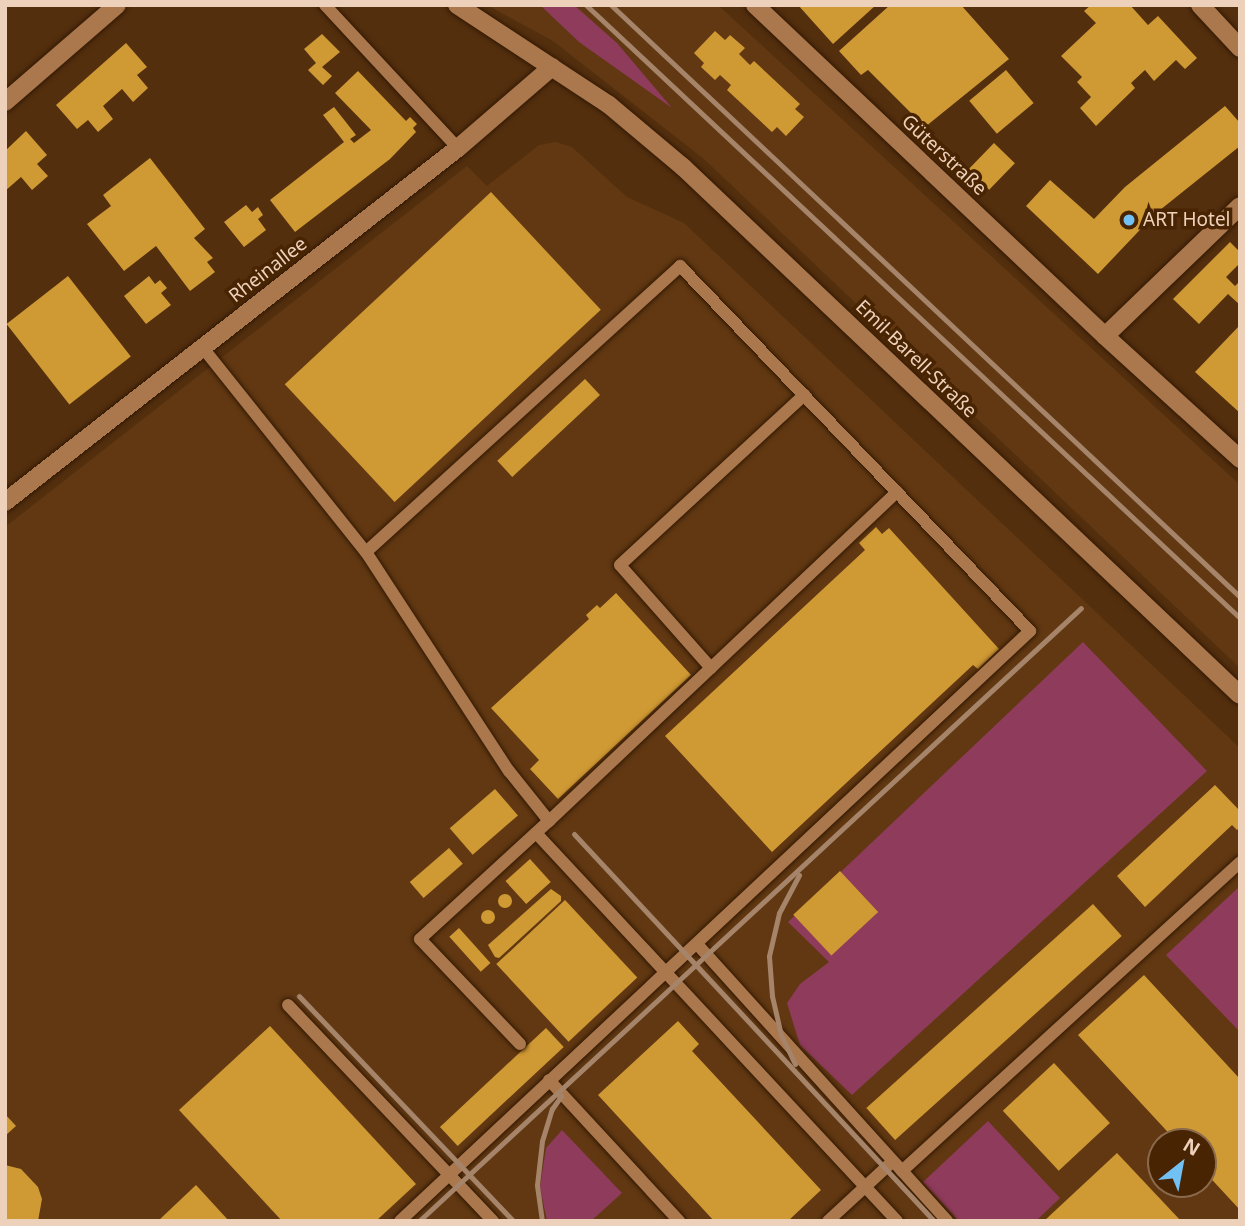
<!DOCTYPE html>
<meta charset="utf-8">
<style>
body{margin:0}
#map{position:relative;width:1245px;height:1226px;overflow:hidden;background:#532f0e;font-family:"Noto Sans",sans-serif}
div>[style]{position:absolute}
.built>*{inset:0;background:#613812}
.green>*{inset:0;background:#8f3b5b}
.building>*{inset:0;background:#cf9934;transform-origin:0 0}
.round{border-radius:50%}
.roads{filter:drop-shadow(0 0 2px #321903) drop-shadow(0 0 2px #321903)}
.service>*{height:12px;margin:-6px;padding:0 6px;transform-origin:6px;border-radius:6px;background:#ab774d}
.minor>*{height:18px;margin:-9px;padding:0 9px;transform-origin:9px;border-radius:9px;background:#ab774d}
.rail>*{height:5px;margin:-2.5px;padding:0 2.5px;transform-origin:2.5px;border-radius:2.5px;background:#a58469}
.dots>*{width:19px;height:19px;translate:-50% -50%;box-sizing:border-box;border:4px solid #482402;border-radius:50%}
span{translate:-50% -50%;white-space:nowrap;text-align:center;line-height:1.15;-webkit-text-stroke:7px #482402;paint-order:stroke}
.street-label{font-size:19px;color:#eed1bb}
.poi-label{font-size:19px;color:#eed1bb}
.left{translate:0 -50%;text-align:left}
.frame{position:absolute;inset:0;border:7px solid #eed1bb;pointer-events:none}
.north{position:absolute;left:1147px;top:1128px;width:70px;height:70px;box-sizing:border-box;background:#482402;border:2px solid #8a694c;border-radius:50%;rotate:31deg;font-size:19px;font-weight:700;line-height:28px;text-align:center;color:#eed1bb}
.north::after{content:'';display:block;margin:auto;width:24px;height:32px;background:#72c1f5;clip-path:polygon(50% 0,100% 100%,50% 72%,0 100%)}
</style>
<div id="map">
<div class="built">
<i style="clip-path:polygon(487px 5px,718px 5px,1240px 485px,1240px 668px,704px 159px,553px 41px)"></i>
<i style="clip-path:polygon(evenodd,556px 142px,572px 147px,627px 197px,684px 223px,1240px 748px,1240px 1221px,5px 1221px,5px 527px,467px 166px,487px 186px,539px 145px,556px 142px,1161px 1142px,1203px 1142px,1203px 1184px,1161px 1184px,1161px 1142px)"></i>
</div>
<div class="green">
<i style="clip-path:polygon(540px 5px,574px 5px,617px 43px,672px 108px,579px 42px)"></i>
<i style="clip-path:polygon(1083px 642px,1207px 771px,852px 1095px,800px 1045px,787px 1003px,800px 984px,829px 962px,788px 922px)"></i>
<i style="clip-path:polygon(1240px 886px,1240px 1032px,1166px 955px)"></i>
<i style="clip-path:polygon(988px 1121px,1060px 1198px,1036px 1221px,959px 1221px,923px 1182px)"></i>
<i style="clip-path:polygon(562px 1130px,622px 1193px,591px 1221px,547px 1221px,540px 1187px,546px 1148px)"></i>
</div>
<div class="building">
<i style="clip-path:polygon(798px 5px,876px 5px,833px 44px)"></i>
<i style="clip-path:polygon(890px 5px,961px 5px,1009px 59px,925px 127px,868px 70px,861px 75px,839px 51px)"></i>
<i style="clip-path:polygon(1091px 5px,1130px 5px,1148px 25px,1158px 16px,1197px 58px,1185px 69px,1176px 60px,1154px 81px,1145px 70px,1131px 83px,1135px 88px,1096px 126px,1080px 108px,1091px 97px,1077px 82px,1082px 77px,1061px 56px,1096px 23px,1084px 11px)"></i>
<i style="clip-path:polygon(715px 31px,725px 40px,730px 35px,745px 48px,739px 54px,750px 65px,754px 61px,800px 104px,795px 109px,804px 117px,786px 136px,777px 127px,772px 132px,727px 90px,731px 85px,720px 75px,715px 80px,701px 67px,704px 63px,694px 53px)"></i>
<i style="clip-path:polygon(322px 34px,340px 52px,322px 67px,332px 76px,323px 85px,308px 70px,316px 63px,304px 49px)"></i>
<i style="clip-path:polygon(126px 43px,147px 67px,137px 75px,148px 88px,133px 102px,122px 89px,103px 106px,113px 119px,98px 132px,88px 120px,77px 129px,56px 105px)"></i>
<i style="left:1006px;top:70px;width:43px;height:48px;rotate:50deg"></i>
<i style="clip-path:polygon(358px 71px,406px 121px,410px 117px,417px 124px,413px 128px,416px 132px,390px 159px,295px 232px,270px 200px,344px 142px,323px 115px,334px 107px,356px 135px,350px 139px,354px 143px,371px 130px,335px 93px)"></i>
<i style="clip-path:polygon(1225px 106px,1240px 123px,1240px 146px,1155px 214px,1098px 274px,1026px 206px,1050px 180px,1094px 219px,1125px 187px)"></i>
<i style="clip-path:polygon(26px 131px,47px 155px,37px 164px,48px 176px,32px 190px,21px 177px,5px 191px,5px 151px)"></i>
<i style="left:994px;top:143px;width:29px;height:37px;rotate:44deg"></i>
<i style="clip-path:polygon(150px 158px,205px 229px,194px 238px,213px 258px,207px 262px,215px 272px,190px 291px,156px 246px,124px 271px,87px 224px,111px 206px,103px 195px)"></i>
<i style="left:491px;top:192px;width:161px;height:282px;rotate:47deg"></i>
<i style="clip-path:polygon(246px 205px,252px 212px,258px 207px,263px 215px,258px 219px,266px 230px,244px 247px,224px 222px)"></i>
<i style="clip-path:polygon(1230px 242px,1240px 252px,1240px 263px,1226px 277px,1235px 286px,1240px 281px,1240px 305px,1228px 294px,1199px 324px,1173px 299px)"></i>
<i style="left:68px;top:276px;width:102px;height:78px;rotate:52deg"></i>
<i style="clip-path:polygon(149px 276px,155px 284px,160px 280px,167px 288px,161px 293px,171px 305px,146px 324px,124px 296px)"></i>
<i style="clip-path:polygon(1240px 325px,1240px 413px,1195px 372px)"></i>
<i style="left:585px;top:379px;width:22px;height:120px;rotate:47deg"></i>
<i style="clip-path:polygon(876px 527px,882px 534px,889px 528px,999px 649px,978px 669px,973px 665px,772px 852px,665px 736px,865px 550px,859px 543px)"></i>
<i style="clip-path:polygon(616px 593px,691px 675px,558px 799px,530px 769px,539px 760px,491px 708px,589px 619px,586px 615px,597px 605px,600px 608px)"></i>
<i style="clip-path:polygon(1215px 785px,1240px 811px,1240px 827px,1237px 830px,1232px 825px,1145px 907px,1117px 876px)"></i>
<i style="left:495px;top:789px;width:35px;height:60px;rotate:49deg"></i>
<i style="left:449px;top:848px;width:21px;height:52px;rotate:49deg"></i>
<i style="left:530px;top:859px;width:31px;height:33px;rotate:48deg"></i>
<i style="left:840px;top:871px;width:56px;height:64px;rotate:47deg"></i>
<i style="clip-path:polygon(551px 889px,561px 896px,561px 901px,499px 958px,495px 957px,488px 945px)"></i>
<i class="round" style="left:498px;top:894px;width:14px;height:14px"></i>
<i style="left:565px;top:900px;width:106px;height:94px;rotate:47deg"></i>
<i style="left:1093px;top:904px;width:43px;height:305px;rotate:48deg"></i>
<i class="round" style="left:481px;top:910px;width:14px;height:14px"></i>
<i style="left:459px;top:928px;width:47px;height:13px;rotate:48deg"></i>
<i style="clip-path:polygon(1144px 975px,1240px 1079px,1240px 1210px,1203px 1170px,1203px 1142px,1177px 1142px,1078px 1035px)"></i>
<i style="clip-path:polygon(678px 1021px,699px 1044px,692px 1051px,821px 1190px,788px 1221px,714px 1221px,598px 1095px)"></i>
<i style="clip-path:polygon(270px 1026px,416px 1184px,376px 1221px,282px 1221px,179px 1110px)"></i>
<i style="left:546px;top:1028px;width:26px;height:145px;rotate:47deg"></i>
<i style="left:1054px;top:1063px;width:82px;height:70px;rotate:47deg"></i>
<i style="clip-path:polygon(5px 1114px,16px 1126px,5px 1136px)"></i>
<i style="clip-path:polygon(1117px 1153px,1181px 1221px,1044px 1221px)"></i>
<i style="clip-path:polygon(5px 1165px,21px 1169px,38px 1187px,42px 1199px,38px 1221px,5px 1221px)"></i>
<i style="clip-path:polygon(196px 1185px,229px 1221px,158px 1221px)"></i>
</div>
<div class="roads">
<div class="service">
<i style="left:325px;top:5px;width:195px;rotate:47.1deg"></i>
<i style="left:203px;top:348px;width:261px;rotate:51.4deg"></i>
<i style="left:366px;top:552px;width:262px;rotate:56.9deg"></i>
<i style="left:509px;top:771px;width:64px;rotate:51.3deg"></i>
<i style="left:366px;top:552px;width:425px;rotate:-42.3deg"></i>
<i style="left:680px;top:266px;width:506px;rotate:46.2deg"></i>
<i style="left:1030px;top:631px;width:863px;rotate:136.88deg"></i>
<i style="left:711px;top:668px;width:137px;rotate:-131.5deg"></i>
<i style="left:620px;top:565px;width:251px;rotate:-42.7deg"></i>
<i style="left:536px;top:833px;width:530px;rotate:47.06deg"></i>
<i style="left:697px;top:944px;width:373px;rotate:47.9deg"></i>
<i style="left:288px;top:1005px;width:298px;rotate:46.5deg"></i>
<i style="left:520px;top:1044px;width:145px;rotate:-133.6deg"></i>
<i style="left:420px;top:939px;width:175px;rotate:-42.5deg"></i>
<i style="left:549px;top:821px;width:479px;rotate:-43.4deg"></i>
<i style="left:549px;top:1080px;width:192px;rotate:47.3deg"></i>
<i style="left:902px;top:1171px;width:458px;rotate:-42.4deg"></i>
<i style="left:828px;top:1221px;width:88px;rotate:-42.7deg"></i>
</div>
<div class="minor">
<i style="left:457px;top:5px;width:182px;rotate:33.3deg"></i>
<i style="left:609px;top:105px;width:97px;rotate:40deg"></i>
<i style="left:683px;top:167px;width:767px;rotate:43.47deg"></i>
<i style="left:755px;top:5px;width:482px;rotate:43.4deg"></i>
<i style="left:1105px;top:336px;width:183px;rotate:42.3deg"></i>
<i style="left:1200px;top:5px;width:59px;rotate:47.1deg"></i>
<i style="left:5px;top:102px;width:148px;rotate:-40.9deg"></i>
<i style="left:1105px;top:336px;width:187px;rotate:-43.9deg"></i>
<i style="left:5px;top:502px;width:575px;rotate:-38.01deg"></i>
<i style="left:458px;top:148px;width:124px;rotate:-40.8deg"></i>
</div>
</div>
<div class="rail">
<i style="left:586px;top:5px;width:896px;rotate:43.15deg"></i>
<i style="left:611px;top:5px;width:864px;rotate:43.26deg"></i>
<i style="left:574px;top:834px;width:529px;rotate:47.07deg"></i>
<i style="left:299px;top:996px;width:311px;rotate:46.4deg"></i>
<i style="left:795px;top:1064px;width:32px;rotate:-116deg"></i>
<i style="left:781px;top:1035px;width:40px;rotate:-103deg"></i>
<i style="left:772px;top:996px;width:40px;rotate:-94.3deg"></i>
<i style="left:769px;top:956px;width:44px;rotate:-76.9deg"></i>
<i style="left:779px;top:913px;width:43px;rotate:-62.2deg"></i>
<i style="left:419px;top:1221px;width:902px;rotate:-42.8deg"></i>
<i style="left:542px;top:1221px;width:36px;rotate:-98deg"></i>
<i style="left:537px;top:1185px;width:44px;rotate:-83.5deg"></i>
<i style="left:542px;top:1141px;width:34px;rotate:-73deg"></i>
<i style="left:552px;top:1109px;width:16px;rotate:-55deg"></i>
</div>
<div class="dots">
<i style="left:1129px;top:220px;background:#72c1f5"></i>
</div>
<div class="street-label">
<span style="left:944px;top:155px;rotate:43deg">Güterstraße</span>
<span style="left:268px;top:270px;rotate:-38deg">Rheinallee</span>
<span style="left:916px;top:359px;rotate:44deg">Emil-Barell-Straße</span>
</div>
<div class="poi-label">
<span class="left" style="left:1143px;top:220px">ART Hotel</span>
</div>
<div class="frame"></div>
<div class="north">N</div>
</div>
